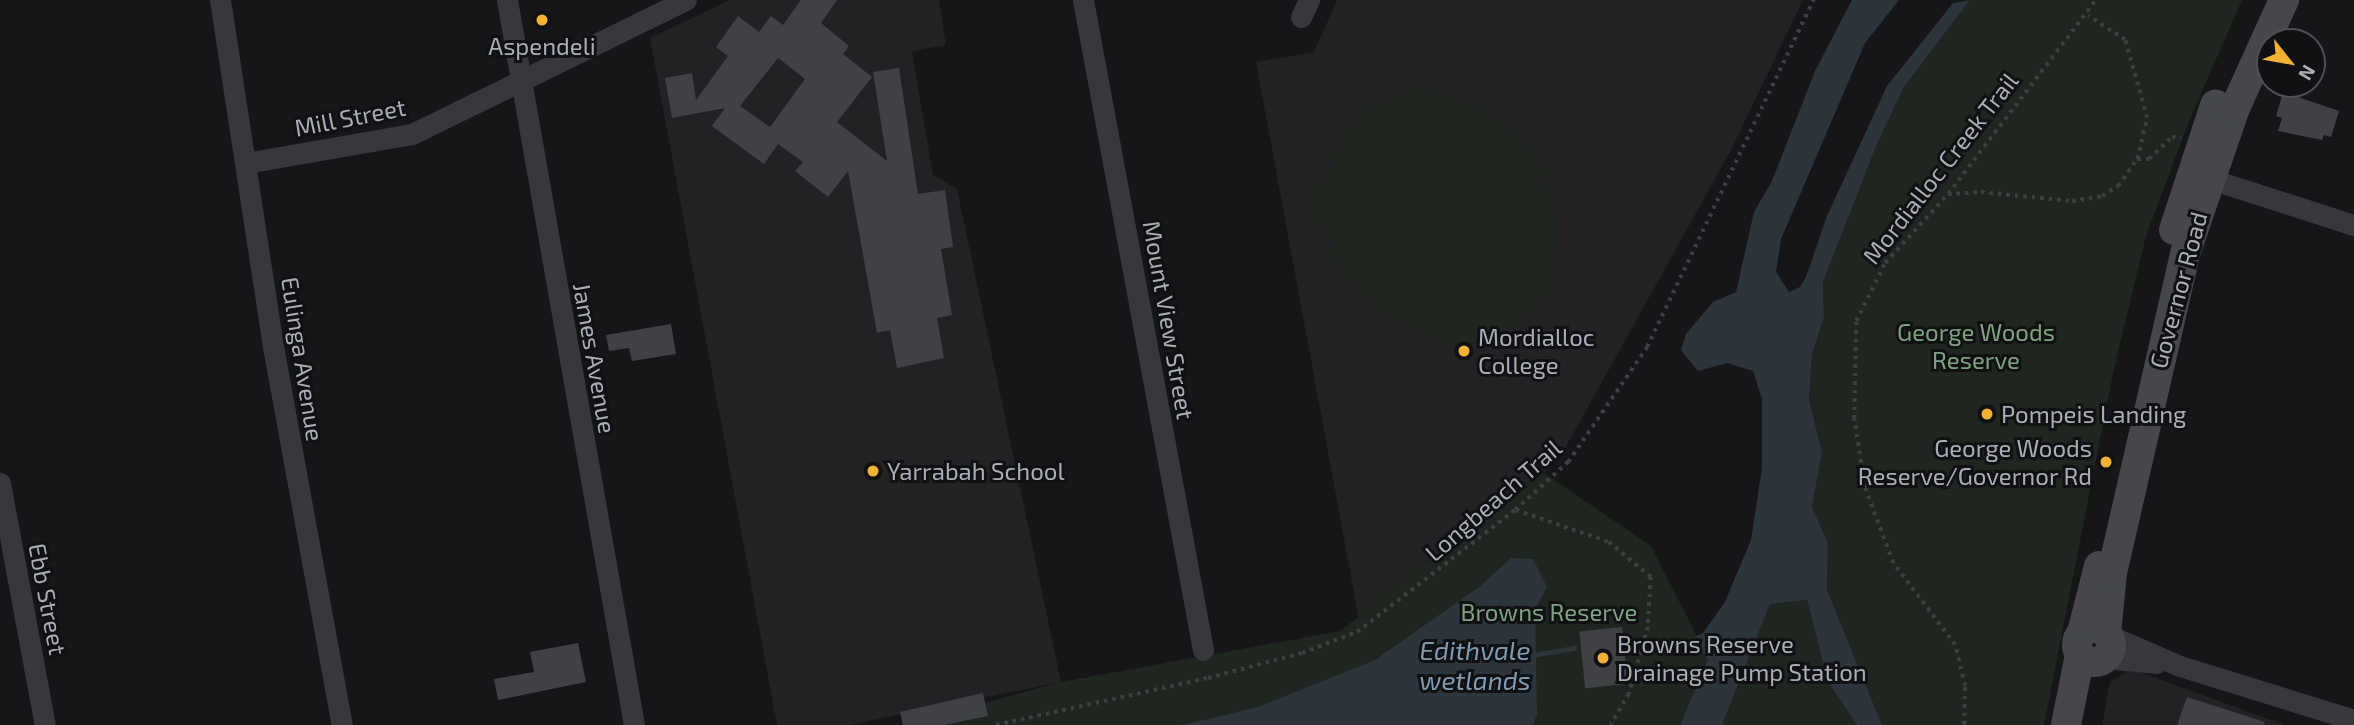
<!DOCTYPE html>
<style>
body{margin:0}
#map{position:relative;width:2354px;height:725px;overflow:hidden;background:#161618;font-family:"Exo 2",sans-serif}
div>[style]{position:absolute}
.built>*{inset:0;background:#222225}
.green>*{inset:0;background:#1e261f}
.water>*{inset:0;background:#2c353c}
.stream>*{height:5px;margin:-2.5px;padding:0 2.5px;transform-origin:2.5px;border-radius:2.5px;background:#2c353c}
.building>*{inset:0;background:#404145;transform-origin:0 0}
.path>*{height:3.5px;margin-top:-1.75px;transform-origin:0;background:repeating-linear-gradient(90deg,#3d3f44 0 3.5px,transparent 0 8.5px)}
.street>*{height:21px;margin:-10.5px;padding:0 10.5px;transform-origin:10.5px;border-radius:10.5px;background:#37383d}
.secondary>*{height:30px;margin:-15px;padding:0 15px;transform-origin:15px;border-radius:15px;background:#45474d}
.secondary>.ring{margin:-15px;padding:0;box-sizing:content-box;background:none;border:30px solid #45474d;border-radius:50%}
.dots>*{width:19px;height:19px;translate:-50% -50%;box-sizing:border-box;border:4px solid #111113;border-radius:50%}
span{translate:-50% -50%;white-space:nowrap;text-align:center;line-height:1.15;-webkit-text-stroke:6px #111113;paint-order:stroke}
.poi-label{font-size:24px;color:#a8adb8}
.left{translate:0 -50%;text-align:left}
.right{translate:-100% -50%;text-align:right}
.street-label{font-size:24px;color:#a8adb8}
.park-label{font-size:24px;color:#7fa381}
.water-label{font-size:26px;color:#7f9bb3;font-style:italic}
.north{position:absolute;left:2256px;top:28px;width:70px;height:70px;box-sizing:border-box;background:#111113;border:2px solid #4d4f55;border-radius:50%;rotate:121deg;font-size:19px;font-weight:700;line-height:28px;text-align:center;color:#a8adb8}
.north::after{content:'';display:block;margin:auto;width:24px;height:32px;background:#f2b134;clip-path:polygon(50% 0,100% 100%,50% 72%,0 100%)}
</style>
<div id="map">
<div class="built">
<i style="clip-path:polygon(730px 0,939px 0,946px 45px,912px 51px,933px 175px,957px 189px,1061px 682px,849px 725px,777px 725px,650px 38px)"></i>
<i style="clip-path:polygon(1337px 0,1803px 0,1731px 150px,1563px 452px,1544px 473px,1359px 620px,1256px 62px,1314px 52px)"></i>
<i style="clip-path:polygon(2131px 669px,2285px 725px,2102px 725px,2110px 682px)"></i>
</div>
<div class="green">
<i style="clip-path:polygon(1970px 0,2242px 0,2189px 121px,2146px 236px,2113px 373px,2044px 725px,1882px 725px,1827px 590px,1828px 543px,1812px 507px,1822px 452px,1809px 399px,1812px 355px,1824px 317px,1823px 282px,1877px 144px,1904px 87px)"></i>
<i style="clip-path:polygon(1420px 87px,1466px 101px,1512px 134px,1545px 173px,1557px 225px,1553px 269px,1539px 297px,1516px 323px,1484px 342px,1442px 343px,1391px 314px,1339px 261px,1321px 219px,1319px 189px,1343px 144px,1371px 108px)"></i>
<i style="clip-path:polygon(1544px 473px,1651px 546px,1709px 660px,1680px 725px,904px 725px,1061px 682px,1340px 631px)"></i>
<i style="clip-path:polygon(1807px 600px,1828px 682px,1857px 725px,1722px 725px,1770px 604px)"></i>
</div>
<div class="water">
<i style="clip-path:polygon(1852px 0,1899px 0,1865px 43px,1781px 239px,1776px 272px,1789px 292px,1800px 287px,1806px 277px,1827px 216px,1887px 86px,1953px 3px,1970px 0,1904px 87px,1877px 144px,1823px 282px,1824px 317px,1812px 355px,1809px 399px,1822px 452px,1812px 507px,1828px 543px,1827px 590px,1882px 725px,1857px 725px,1828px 682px,1807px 600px,1770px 604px,1722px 725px,1680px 725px,1708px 660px,1696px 643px,1725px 602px,1751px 540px,1762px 468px,1762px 399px,1753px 371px,1727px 363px,1698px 371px,1681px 350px,1686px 334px,1713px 302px,1736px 292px,1754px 212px,1772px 181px,1815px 71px)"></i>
<i style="clip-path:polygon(1511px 558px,1533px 559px,1547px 587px,1535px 609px,1537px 715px,1532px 725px,1183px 725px,1258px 707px,1375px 660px,1479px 587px)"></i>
</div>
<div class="stream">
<i style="left:1688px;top:642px;width:17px;rotate:-24deg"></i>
<i style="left:1532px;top:655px;width:43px;rotate:-9.5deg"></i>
</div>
<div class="building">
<i style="clip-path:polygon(evenodd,801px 0,837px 0,821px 23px,849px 46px,843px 54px,872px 77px,837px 122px,887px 161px,873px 72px,899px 68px,918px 194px,945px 190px,953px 247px,941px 249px,952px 315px,937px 318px,944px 358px,897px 368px,890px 330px,877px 333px,848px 171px,828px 197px,795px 171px,803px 162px,778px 144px,764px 164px,712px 126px,725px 108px,672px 118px,665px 78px,692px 73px,696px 100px,728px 56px,716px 47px,738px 16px,759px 32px,771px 16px,783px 25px,801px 0,778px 58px,805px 79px,770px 127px,740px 106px,778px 58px)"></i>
<i style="clip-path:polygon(2289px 94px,2339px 111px,2331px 137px,2324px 135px,2322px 140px,2278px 131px,2282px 118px,2276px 116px,2282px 96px)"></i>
<i style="clip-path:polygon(671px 324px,676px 354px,632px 361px,629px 348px,609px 351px,606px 335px)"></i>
<i style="left:1622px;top:627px;width:57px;height:43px;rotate:84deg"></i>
<i style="clip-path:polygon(578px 643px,586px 682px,498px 700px,494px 679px,534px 672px,530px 652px)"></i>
<i style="clip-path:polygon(983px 693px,988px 716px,944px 725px,903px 725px,900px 712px)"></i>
<i style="clip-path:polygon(2187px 697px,2265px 722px,2264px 725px,2177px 725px)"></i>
</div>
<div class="path">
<i style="left:2137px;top:159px;width:12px"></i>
<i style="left:2149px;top:159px;width:32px;rotate:-44deg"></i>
<i style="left:2172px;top:137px;width:9px;rotate:6deg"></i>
<i style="left:1948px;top:194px;width:33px;rotate:-3deg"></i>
<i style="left:1981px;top:192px;width:91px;rotate:5.6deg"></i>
<i style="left:2072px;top:201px;width:30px;rotate:-9deg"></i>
<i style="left:2102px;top:196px;width:19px;rotate:-32deg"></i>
<i style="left:2118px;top:186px;width:33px;rotate:-55deg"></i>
<i style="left:2137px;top:159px;width:42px;rotate:-76.3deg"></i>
<i style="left:2147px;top:118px;width:81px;rotate:-105.8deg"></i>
<i style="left:2125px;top:40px;width:44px;rotate:-147deg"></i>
<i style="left:1516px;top:510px;width:98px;rotate:19deg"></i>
<i style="left:1609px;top:542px;width:55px;rotate:39.8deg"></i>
<i style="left:1651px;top:577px;width:50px;rotate:93.4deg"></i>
<i style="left:1648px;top:627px;width:70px;rotate:105.8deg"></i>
<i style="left:1629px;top:694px;width:36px;rotate:120deg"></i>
<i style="left:996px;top:725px;width:217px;rotate:-12.5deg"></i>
<i style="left:1208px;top:678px;width:97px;rotate:-14.9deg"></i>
<i style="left:1302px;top:653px;width:59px;rotate:-20.9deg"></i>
<i style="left:1357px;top:632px;width:200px;rotate:-37.7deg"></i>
<i style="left:1515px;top:510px;width:72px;rotate:-42.2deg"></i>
<i style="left:1568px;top:462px;width:140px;rotate:-55.5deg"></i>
<i style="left:1647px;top:347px;width:385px;rotate:-64.4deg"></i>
<i style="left:1964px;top:725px;width:39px;rotate:-89deg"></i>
<i style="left:1965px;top:686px;width:42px;rotate:-103.7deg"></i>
<i style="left:1955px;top:645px;width:103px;rotate:-127.1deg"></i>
<i style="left:1893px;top:563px;width:80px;rotate:-110.5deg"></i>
<i style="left:1865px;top:488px;width:70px;rotate:-99.1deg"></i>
<i style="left:1854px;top:419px;width:98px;rotate:-88.8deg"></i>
<i style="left:1856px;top:321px;width:65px;rotate:-63.4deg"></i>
<i style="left:1885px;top:263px;width:93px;rotate:-47.6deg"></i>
<i style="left:1948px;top:194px;width:244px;rotate:-52.7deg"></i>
</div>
<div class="street">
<i style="left:220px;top:0;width:356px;rotate:81.3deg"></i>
<i style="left:274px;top:352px;width:379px;rotate:79.7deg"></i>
<i style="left:507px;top:0;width:736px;rotate:80.06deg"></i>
<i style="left:1083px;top:0;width:661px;rotate:79.54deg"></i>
<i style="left:1301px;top:17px;width:19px;rotate:-65deg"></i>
<i style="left:246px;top:163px;width:169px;rotate:-9.9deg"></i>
<i style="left:412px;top:134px;width:305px;rotate:-26.1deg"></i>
<i style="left:2198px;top:175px;width:164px;rotate:17.8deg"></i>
<i style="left:0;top:483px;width:246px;rotate:79.5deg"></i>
<i style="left:2108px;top:635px;width:78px;rotate:23.3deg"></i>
<i style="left:2180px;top:666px;width:182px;rotate:17.2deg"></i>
<i style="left:2106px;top:658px;width:51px;rotate:5.6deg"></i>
</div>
<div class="secondary">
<i style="left:2174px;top:230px;width:132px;rotate:-71.8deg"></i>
<i class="ring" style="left:2077px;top:628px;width:4px;height:4px"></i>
<i style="left:2082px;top:633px;width:69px;rotate:-75.8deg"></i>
<i style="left:2106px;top:633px;width:60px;rotate:-84.3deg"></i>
<i style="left:2112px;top:573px;width:330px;rotate:-77.1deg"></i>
<i style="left:2186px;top:251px;width:151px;rotate:-71.1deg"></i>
<i style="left:2235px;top:108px;width:119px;rotate:-65.6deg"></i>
<i style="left:2066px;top:725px;width:71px;rotate:-78.7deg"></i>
</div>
<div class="dots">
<i style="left:542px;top:20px;background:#f2b134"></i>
<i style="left:1464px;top:351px;background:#f2b134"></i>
<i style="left:1987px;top:414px;background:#f2b134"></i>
<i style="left:2106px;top:462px;background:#f2b134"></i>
<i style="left:873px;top:471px;background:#f2b134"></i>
<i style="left:1603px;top:658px;background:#f2b134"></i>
</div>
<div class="poi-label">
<span style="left:542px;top:46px">Aspendeli</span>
<span class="left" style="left:1478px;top:351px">Mordialloc<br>College</span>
<span class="left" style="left:2001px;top:414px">Pompeis Landing</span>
<span class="right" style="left:2092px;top:462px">George Woods<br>Reserve/Governor Rd</span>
<span class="left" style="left:887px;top:471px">Yarrabah School</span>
<span class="left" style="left:1617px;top:658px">Browns Reserve<br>Drainage Pump Station</span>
</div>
<div class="street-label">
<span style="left:350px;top:117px;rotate:-11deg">Mill Street</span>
<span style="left:1940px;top:168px;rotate:-52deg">Mordialloc Creek Trail</span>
<span style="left:2178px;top:290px;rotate:-75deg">Governor Road</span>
<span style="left:1169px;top:320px;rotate:80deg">Mount View Street</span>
<span style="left:595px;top:358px;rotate:80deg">James Avenue</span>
<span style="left:303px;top:359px;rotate:81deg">Eulinga Avenue</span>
<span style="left:1493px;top:500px;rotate:-41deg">Longbeach Trail</span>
<span style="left:48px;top:599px;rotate:79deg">Ebb Street</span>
</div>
<div class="park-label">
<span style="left:1976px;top:346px">George Woods<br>Reserve</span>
<span style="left:1549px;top:612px">Browns Reserve</span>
</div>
<div class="water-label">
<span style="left:1475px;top:665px">Edithvale<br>wetlands</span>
</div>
<div class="north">N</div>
</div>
